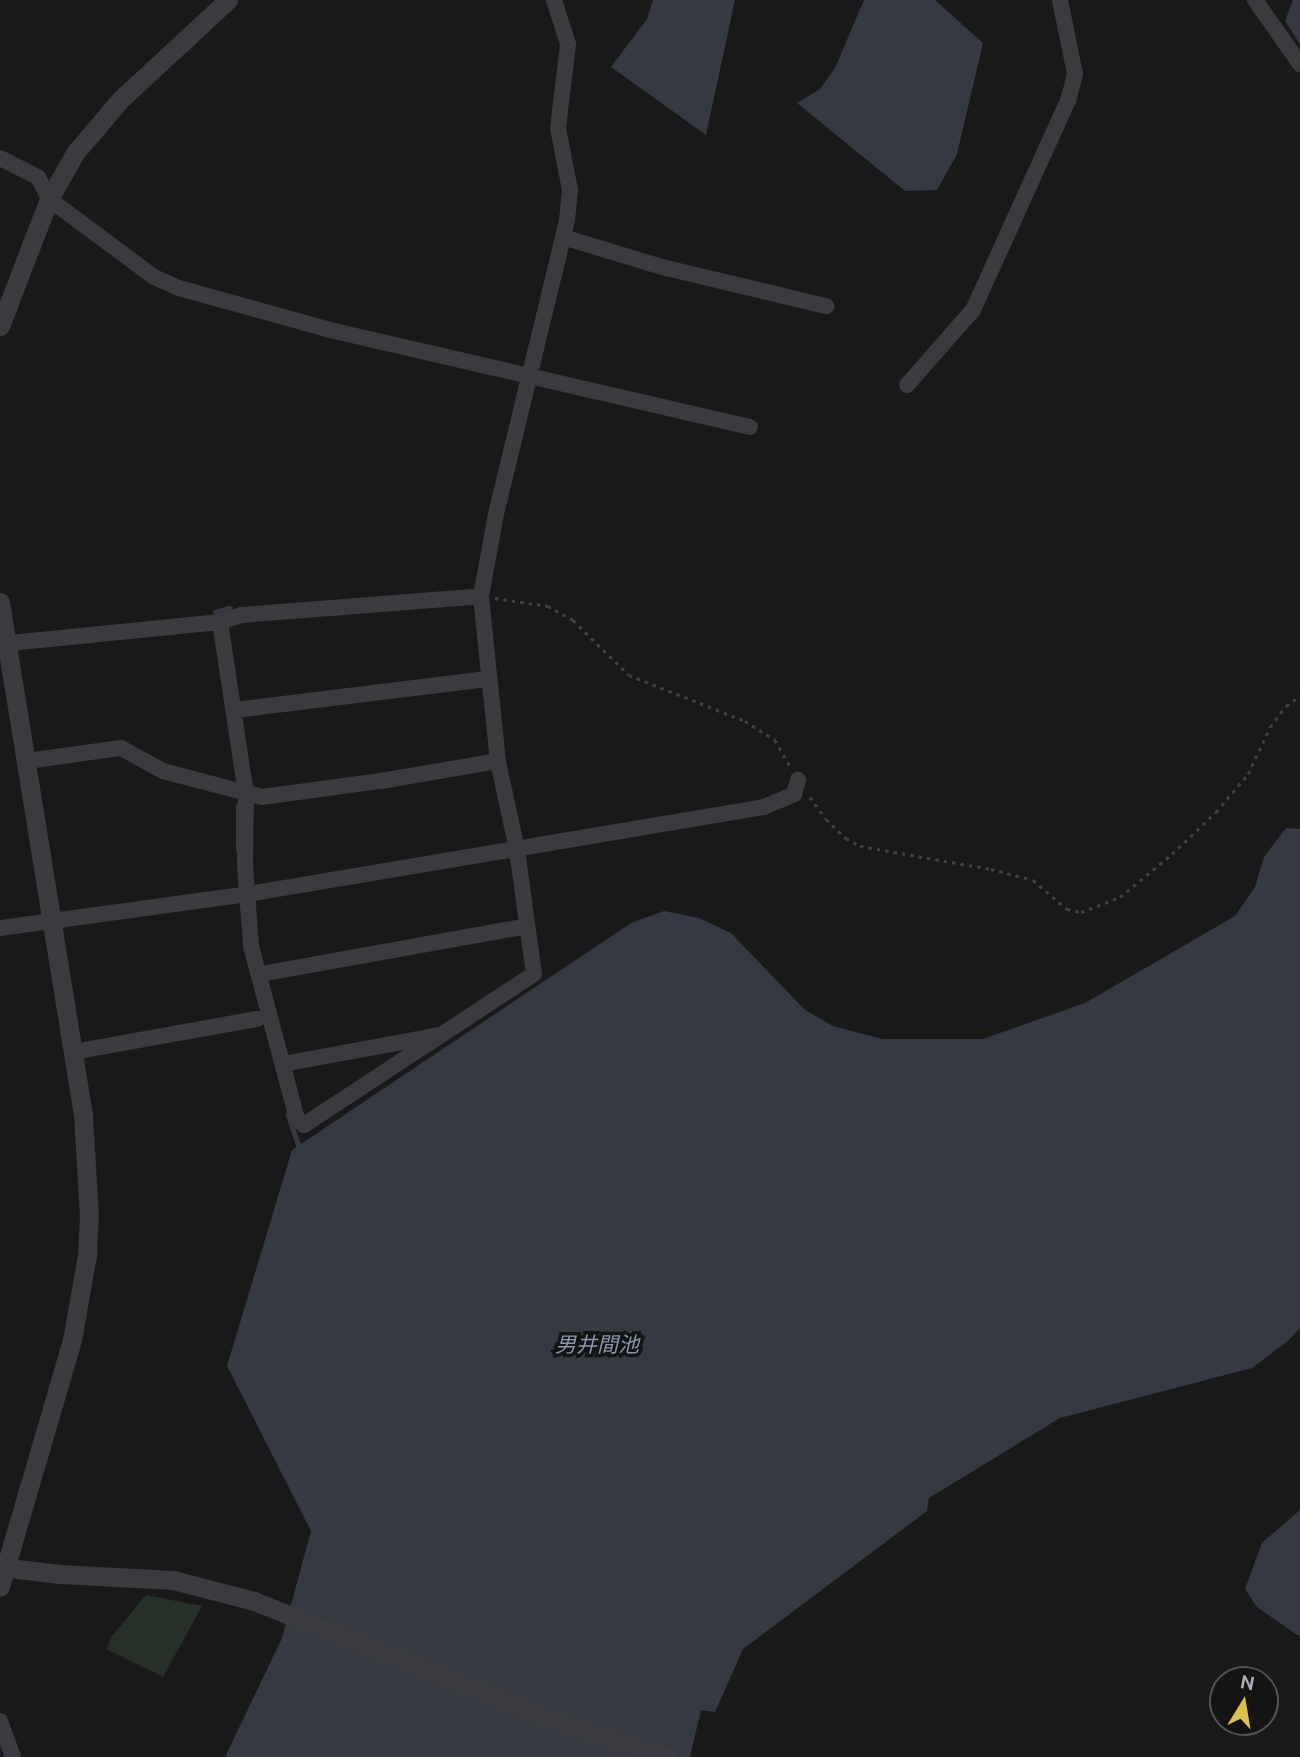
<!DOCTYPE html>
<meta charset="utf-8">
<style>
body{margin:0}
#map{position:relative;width:1300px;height:1757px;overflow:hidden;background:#19191a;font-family:Ubuntu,"Noto Sans JP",sans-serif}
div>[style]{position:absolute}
.green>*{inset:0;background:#272f29}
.water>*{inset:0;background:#343942}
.stream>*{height:4.5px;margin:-2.25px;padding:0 2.25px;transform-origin:2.25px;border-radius:2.25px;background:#343942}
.path>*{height:2.5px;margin-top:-1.25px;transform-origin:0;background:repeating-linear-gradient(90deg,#404146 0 3.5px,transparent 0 8.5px)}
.minor>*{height:16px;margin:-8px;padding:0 8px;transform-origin:8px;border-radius:8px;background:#3a3a3f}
.tertiary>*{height:19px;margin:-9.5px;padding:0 9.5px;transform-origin:9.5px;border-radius:9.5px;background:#3a3a3f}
span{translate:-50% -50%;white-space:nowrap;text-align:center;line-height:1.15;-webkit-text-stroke:7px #141415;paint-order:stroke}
.water-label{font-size:21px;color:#8897af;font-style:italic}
.north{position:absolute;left:1209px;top:1666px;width:70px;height:70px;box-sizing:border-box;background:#141415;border:2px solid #515256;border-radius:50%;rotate:11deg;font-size:19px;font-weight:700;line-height:28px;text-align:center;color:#adafb8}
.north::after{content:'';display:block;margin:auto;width:24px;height:32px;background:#dcc04f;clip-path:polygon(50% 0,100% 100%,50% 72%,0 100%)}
</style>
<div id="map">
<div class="green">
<i style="clip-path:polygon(146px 1595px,202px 1606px,163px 1677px,106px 1649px,112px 1636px)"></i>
</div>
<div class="water">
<i style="clip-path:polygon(653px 0,735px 0,706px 135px,611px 67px,647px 19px)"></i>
<i style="clip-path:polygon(864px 0,935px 0,983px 43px,957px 154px,937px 190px,905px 191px,797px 103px,820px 89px,835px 68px)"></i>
<i style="clip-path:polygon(1293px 0,1300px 0,1300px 44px,1285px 21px)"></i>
<i style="clip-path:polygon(1286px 828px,1300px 829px,1300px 1328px,1289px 1340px,1252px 1368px,1060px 1418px,929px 1498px,927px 1511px,743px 1649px,715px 1712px,701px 1710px,690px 1757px,225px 1757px,282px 1638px,311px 1531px,227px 1366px,292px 1150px,631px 923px,664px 911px,699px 918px,731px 933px,805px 1010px,833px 1026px,882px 1039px,983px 1039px,1085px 1003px,1235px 916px,1255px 887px,1264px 857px)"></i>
<i style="clip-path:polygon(1300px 1510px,1300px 1637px,1257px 1607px,1245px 1589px,1262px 1543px)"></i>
</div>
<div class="stream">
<i style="left:215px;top:612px;width:15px;rotate:-16deg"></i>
<i style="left:238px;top:850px;width:44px;rotate:-90deg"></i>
<i style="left:288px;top:1114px;width:36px;rotate:71deg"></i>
</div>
<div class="path">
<i style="left:495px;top:598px;width:54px;rotate:8.6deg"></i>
<i style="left:548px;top:606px;width:29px;rotate:29deg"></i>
<i style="left:573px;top:620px;width:78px;rotate:44.5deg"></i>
<i style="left:629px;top:675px;width:125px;rotate:21.6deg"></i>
<i style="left:745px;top:721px;width:36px;rotate:32deg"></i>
<i style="left:775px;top:740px;width:32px;rotate:60deg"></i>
<i style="left:810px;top:797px;width:27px;rotate:54deg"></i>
<i style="left:826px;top:819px;width:28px;rotate:44deg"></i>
<i style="left:846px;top:838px;width:16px;rotate:30deg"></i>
<i style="left:860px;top:846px;width:133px;rotate:10deg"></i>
<i style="left:991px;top:869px;width:43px;rotate:14.7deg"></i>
<i style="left:1033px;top:880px;width:45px;rotate:40.5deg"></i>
<i style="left:1067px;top:909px;width:14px;rotate:12deg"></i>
<i style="left:1081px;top:912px;width:42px;rotate:-21deg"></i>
<i style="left:1120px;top:897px;width:67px;rotate:-39.6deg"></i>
<i style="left:1172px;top:854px;width:61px;rotate:-43.7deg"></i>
<i style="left:1216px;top:812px;width:50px;rotate:-49.9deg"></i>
<i style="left:1248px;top:774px;width:52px;rotate:-64.9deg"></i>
<i style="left:1270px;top:727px;width:26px;rotate:-53deg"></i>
<i style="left:1286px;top:706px;width:17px;rotate:-36deg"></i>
</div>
<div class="minor">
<i style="left:1255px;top:0;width:78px;rotate:54.9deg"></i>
<i style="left:0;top:158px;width:42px;rotate:26.6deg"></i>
<i style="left:38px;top:177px;width:25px;rotate:63deg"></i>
<i style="left:49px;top:199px;width:131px;rotate:36.6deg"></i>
<i style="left:154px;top:277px;width:27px;rotate:24deg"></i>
<i style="left:179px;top:288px;width:157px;rotate:15.5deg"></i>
<i style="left:330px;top:330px;width:431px;rotate:13deg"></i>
<i style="left:563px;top:237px;width:103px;rotate:16.9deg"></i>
<i style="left:662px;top:267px;width:169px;rotate:13.4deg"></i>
<i style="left:907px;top:385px;width:100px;rotate:-48.7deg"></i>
<i style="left:973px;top:310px;width:230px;rotate:-65.6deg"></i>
<i style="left:1068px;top:101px;width:28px;rotate:-75deg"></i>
<i style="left:1075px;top:74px;width:76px;rotate:-101.5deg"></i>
<i style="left:220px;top:622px;width:173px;rotate:81.4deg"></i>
<i style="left:246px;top:793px;width:73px;rotate:90.8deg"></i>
<i style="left:245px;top:866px;width:80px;rotate:85.7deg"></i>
<i style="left:251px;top:946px;width:179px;rotate:75.1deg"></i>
<i style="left:297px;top:1119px;width:9px;rotate:41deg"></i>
<i style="left:304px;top:1125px;width:275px;rotate:-33.3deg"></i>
<i style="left:534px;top:974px;width:125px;rotate:-97.8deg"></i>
<i style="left:517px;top:850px;width:91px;rotate:-102.1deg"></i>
<i style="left:498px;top:761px;width:166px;rotate:-95.9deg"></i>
<i style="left:481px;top:596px;width:83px;rotate:-79.6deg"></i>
<i style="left:496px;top:514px;width:302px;rotate:-76.4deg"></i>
<i style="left:567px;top:220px;width:30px;rotate:-84deg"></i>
<i style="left:570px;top:190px;width:63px;rotate:-101deg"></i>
<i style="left:558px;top:128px;width:85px;rotate:-83.2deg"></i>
<i style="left:568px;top:44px;width:46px;rotate:-107.7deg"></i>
<i style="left:0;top:644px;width:221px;rotate:-5.7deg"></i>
<i style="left:220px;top:622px;width:23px;rotate:-18deg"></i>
<i style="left:242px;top:615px;width:240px;rotate:-4.5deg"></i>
<i style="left:235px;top:710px;width:254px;rotate:-7deg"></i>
<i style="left:27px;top:761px;width:95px;rotate:-7.9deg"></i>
<i style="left:121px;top:748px;width:48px;rotate:28.7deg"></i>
<i style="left:163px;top:771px;width:102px;rotate:14.7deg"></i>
<i style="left:262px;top:797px;width:120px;rotate:-7.7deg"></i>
<i style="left:381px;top:781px;width:119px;rotate:-9.7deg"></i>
<i style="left:0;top:928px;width:250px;rotate:-7.8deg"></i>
<i style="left:248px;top:894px;width:523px;rotate:-9.57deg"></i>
<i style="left:764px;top:807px;width:33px;rotate:-23deg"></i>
<i style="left:794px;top:794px;width:15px;rotate:-74deg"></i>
<i style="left:261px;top:974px;width:270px;rotate:-10.2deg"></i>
<i style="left:73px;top:1052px;width:187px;rotate:-10.2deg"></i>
<i style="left:283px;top:1064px;width:159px;rotate:-10.5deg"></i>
<i style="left:0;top:1721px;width:38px;rotate:70deg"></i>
</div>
<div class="tertiary">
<i style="left:0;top:326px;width:136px;rotate:-68.9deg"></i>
<i style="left:49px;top:199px;width:53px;rotate:-60.5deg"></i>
<i style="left:75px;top:153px;width:71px;rotate:-49.6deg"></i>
<i style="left:121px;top:99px;width:146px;rotate:-42.8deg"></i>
<i style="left:0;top:602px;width:520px;rotate:80.81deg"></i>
<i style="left:83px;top:1115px;width:100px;rotate:86.6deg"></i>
<i style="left:89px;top:1215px;width:40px;rotate:92.9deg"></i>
<i style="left:87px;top:1255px;width:86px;rotate:100deg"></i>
<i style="left:72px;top:1340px;width:257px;rotate:106.3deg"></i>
<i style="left:0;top:1567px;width:60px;rotate:6.7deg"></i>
<i style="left:60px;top:1574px;width:113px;rotate:3deg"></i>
<i style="left:173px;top:1580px;width:84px;rotate:14.5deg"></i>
<i style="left:254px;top:1601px;width:329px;rotate:21.7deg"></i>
<i style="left:560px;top:1723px;width:113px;rotate:17.5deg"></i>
</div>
<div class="water-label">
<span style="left:597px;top:1344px">男井間池</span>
</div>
<div class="north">N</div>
</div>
